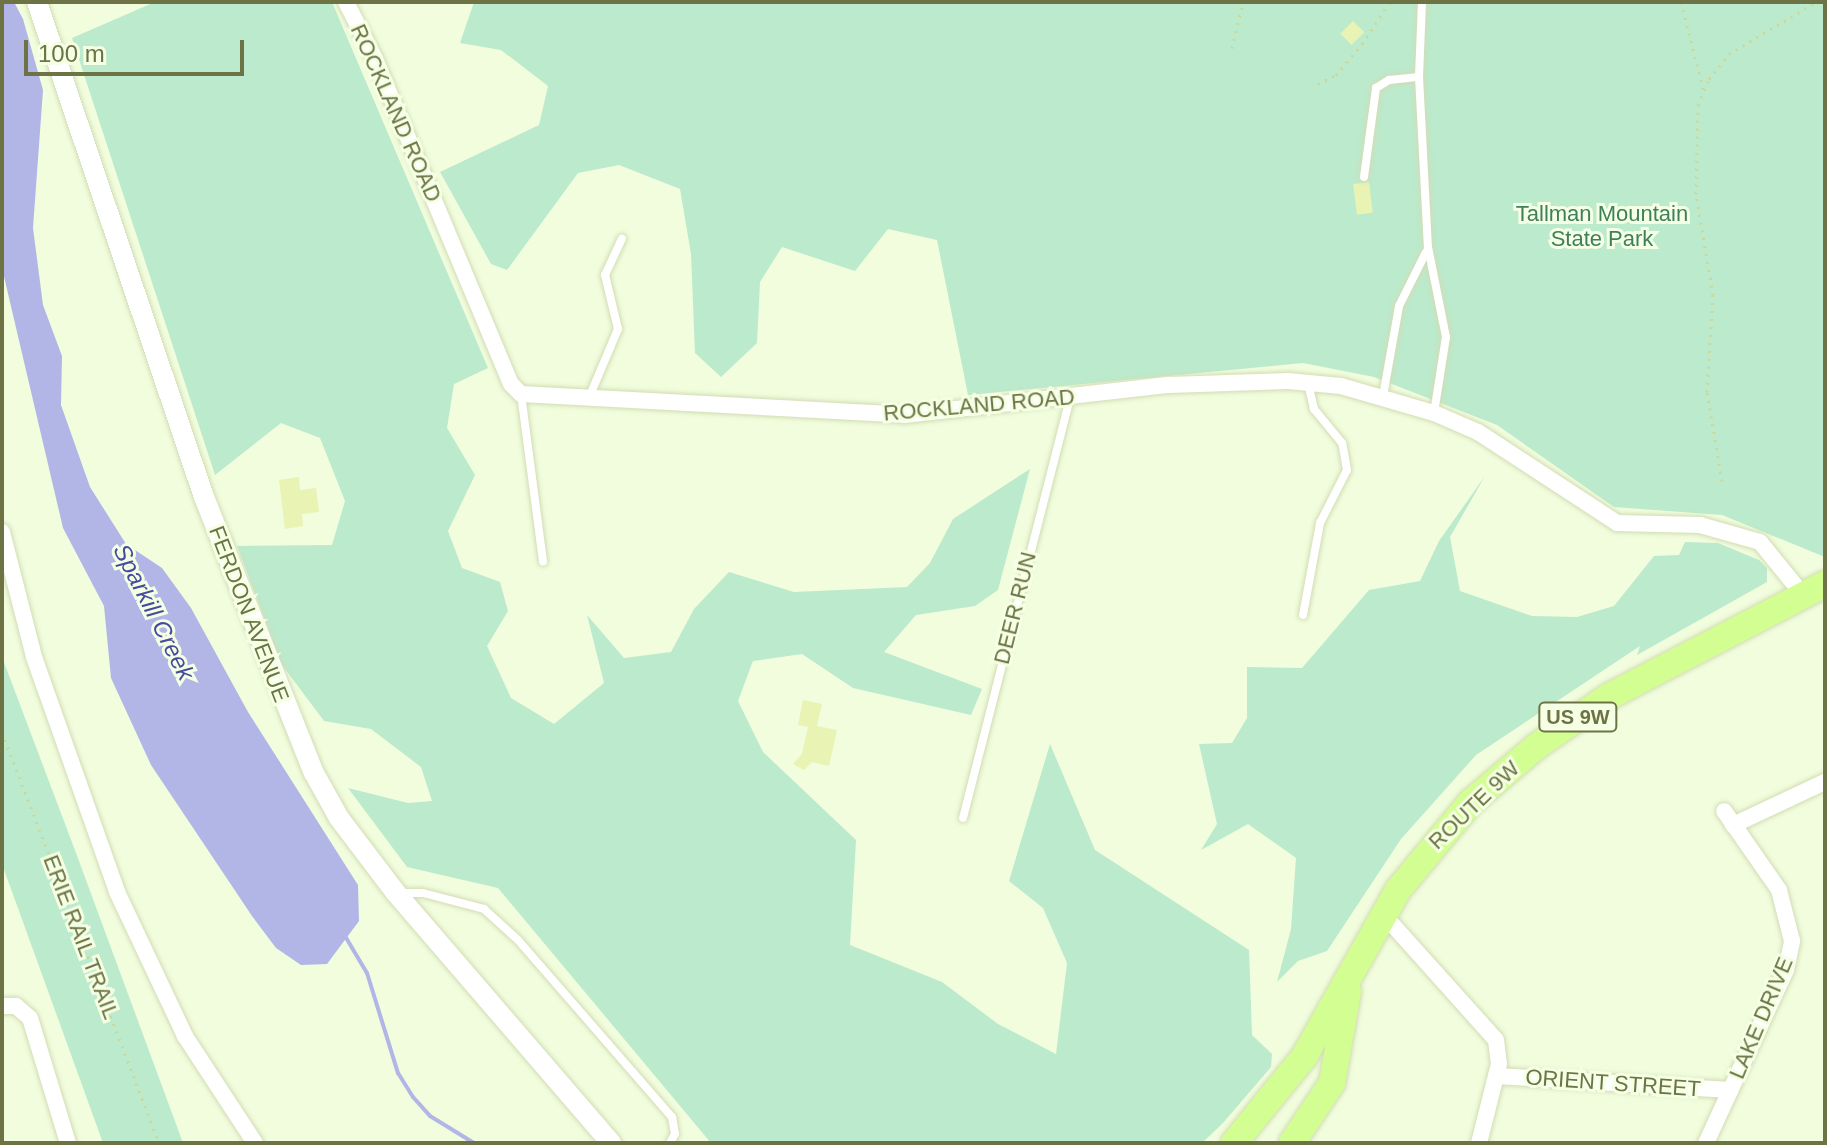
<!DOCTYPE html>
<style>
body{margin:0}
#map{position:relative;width:1827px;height:1145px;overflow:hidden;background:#f1fddd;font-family:Arial,sans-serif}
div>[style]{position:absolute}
.green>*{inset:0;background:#bceacd}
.water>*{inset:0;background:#b2b6e6}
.stream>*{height:4px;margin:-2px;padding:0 2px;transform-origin:2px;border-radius:2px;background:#b2b6e6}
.building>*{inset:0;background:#e8f3b4;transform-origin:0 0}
.path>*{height:3px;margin-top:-1.5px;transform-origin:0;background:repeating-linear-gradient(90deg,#cdd798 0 2px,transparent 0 8px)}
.roads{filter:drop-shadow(0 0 2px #d2dcb4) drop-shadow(0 0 2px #d2dcb4)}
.service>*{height:8px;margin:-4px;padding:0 4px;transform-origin:4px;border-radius:4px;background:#fff}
.minor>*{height:16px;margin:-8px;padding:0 8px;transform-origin:8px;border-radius:8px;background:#fff}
.tertiary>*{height:20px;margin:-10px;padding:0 10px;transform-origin:10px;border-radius:10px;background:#fff}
.primary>*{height:26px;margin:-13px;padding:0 13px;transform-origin:13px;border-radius:13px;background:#d3ff92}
span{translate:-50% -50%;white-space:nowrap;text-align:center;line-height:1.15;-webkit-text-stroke:6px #f5ffe4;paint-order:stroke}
.shield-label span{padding:2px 6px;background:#f5ffe4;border:2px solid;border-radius:6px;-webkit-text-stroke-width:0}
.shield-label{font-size:20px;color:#6d7345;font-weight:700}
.street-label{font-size:22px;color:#6d7345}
.park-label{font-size:22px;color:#407f5e}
.water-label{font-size:24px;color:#464c9d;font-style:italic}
.frame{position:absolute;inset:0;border:4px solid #6d7345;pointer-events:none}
.scale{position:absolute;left:24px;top:40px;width:220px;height:36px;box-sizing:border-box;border:4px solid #6d7345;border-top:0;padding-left:10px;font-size:24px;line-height:28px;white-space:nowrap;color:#6d7345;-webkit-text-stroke:6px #f5ffe4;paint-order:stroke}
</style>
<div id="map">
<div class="green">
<i style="clip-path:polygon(155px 2px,332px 2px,488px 368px,454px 384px,447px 428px,475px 475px,448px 531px,462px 568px,500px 582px,508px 611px,487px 646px,511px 698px,554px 724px,604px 683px,587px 615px,624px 658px,671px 652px,694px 609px,729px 572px,794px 592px,907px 587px,930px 563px,953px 519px,1030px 469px,998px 590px,975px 606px,916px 615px,884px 652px,982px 689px,971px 715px,853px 688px,802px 654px,753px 661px,738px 701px,763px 752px,856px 840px,850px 945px,942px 982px,998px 1024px,1056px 1054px,1067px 963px,1043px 908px,1009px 881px,1050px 744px,1095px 850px,1249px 950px,1252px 1035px,1272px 1054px,1271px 1067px,1223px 1123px,1202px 1143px,711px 1143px,498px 888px,407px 867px,348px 788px,408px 803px,432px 801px,421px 767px,371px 729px,324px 721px,282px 665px,237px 546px,332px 545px,345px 501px,320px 438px,281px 423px,215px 475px,72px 38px)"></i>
<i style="clip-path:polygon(474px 2px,1825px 2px,1825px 557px,1722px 515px,1614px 507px,1497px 425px,1374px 377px,1303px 363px,968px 395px,937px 240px,888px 229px,855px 271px,782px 247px,760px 282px,757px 343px,721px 377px,695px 353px,691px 254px,680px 189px,619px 165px,578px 173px,507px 270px,491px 264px,440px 172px,539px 125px,548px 86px,501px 50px,460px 43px)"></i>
<i style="clip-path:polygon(1485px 476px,1450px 537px,1460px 591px,1532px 616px,1577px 617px,1614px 606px,1654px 556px,1679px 555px,1685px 542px,1718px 543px,1759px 560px,1767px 568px,1767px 582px,1637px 655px,1640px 646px,1476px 755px,1401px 839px,1327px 951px,1298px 961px,1277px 982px,1291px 929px,1296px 858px,1248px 824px,1201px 850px,1217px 824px,1199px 744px,1232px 743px,1247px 718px,1247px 667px,1302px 668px,1369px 590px,1420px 581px,1439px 541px)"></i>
<i style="clip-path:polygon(2px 657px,76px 853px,183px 1143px,103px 1143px,2px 864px)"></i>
</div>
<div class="water">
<i style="clip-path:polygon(2px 2px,14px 2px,23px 19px,43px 90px,33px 228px,43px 305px,62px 356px,61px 405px,90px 487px,126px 544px,162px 568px,191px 608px,248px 712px,358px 885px,359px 921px,327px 964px,301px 965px,276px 948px,252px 916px,151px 765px,111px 678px,104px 606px,63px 528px,2px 268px)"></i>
</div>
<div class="stream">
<i style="left:345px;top:936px;width:43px;rotate:59.3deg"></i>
<i style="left:367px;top:973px;width:105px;rotate:72.8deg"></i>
<i style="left:398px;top:1073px;width:28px;rotate:58deg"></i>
<i style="left:413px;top:1097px;width:25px;rotate:48deg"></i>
<i style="left:430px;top:1116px;width:52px;rotate:31.5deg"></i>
</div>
<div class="building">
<i style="left:1353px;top:21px;width:16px;height:18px;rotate:45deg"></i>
<i style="left:1369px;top:182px;width:31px;height:16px;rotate:83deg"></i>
<i style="clip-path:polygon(299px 477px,300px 490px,316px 488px,319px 512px,302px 514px,303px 526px,285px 529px,279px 480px)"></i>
<i style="clip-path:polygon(803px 700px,822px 704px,817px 726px,837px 730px,829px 766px,812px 762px,804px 770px,793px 764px,802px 754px,808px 727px,798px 725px)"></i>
</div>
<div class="path">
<i style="left:1681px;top:2px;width:93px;rotate:75.7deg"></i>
<i style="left:1232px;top:48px;width:47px;rotate:-76.6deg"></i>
<i style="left:1318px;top:84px;width:20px;rotate:-27deg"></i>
<i style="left:1336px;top:75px;width:40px;rotate:-50deg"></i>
<i style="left:1362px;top:44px;width:50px;rotate:-56.3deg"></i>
<i style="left:1722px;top:481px;width:90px;rotate:-99.6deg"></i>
<i style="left:1707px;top:392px;width:97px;rotate:-86.5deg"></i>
<i style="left:1713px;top:295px;width:102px;rotate:-99.6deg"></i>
<i style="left:1696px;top:194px;width:89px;rotate:-88.7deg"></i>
<i style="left:1698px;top:105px;width:28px;rotate:-67deg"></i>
<i style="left:1709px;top:79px;width:32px;rotate:-51deg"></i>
<i style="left:1729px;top:54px;width:101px;rotate:-30.9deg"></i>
<i style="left:2px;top:732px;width:440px;rotate:69.1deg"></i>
</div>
<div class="roads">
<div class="service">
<i style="left:1422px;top:2px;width:75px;rotate:92.3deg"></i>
<i style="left:1419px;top:77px;width:170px;rotate:87deg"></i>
<i style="left:1428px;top:247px;width:92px;rotate:78.7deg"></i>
<i style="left:1446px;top:337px;width:77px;rotate:99deg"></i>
<i style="left:1364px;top:177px;width:90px;rotate:-82.3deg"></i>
<i style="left:1376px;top:88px;width:15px;rotate:-32deg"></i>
<i style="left:1389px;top:80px;width:30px;rotate:-6deg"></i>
<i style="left:521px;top:394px;width:169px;rotate:82.5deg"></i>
<i style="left:1383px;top:396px;width:91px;rotate:-79.9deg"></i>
<i style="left:1399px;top:306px;width:60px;rotate:-63.4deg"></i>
<i style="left:588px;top:400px;width:77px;rotate:-67.1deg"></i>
<i style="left:618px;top:329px;width:56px;rotate:-103.5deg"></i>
<i style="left:605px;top:275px;width:40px;rotate:-65deg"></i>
<i style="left:1303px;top:615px;width:94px;rotate:-79.5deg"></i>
<i style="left:1320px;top:523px;width:59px;rotate:-63deg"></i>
<i style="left:1347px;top:470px;width:27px;rotate:-100deg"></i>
<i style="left:1342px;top:443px;width:44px;rotate:-129.5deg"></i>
<i style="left:1314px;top:409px;width:28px;rotate:-103deg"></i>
<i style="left:963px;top:818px;width:433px;rotate:-75.7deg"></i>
<i style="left:399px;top:893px;width:24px"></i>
<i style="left:423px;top:893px;width:63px;rotate:14.7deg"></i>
<i style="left:484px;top:909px;width:46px;rotate:42.4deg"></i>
<i style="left:518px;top:940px;width:235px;rotate:49deg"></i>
<i style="left:672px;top:1117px;width:17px;rotate:80deg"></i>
<i style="left:675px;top:1134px;width:10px;rotate:119deg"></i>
</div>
<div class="minor">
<i style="left:346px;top:2px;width:64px;rotate:63deg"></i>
<i style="left:375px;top:59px;width:352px;rotate:67.3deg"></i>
<i style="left:511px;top:384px;width:14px;rotate:45deg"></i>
<i style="left:521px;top:394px;width:384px;rotate:3.1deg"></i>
<i style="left:904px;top:415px;width:267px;rotate:-6.5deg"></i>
<i style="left:1169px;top:385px;width:119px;rotate:-1.9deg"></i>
<i style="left:1288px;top:381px;width:53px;rotate:5.4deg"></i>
<i style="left:1341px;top:386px;width:97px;rotate:16.2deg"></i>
<i style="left:1434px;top:413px;width:48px;rotate:23.4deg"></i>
<i style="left:1478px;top:432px;width:166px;rotate:33.2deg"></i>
<i style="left:1617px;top:523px;width:83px;rotate:1.4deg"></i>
<i style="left:1700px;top:525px;width:62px;rotate:15.8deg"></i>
<i style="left:1760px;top:542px;width:68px;rotate:50.9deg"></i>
<i style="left:2px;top:532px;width:129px;rotate:75.6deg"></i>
<i style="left:34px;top:657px;width:249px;rotate:70.5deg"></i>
<i style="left:117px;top:892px;width:159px;rotate:64.7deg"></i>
<i style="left:185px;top:1036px;width:128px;rotate:56.8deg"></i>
<i style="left:1733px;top:825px;width:102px;rotate:-25.1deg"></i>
<i style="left:1383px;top:914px;width:169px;rotate:48.1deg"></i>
<i style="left:1496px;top:1040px;width:24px;rotate:83deg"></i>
<i style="left:1499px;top:1064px;width:81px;rotate:104.2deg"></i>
<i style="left:2px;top:1006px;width:14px"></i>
<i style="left:16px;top:1006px;width:18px;rotate:41deg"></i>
<i style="left:30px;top:1018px;width:131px;rotate:73.1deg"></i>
<i style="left:1496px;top:1076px;width:235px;rotate:3.4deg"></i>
<i style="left:1706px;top:1143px;width:191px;rotate:-65.2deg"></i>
<i style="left:1786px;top:970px;width:30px;rotate:-78deg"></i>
<i style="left:1792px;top:941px;width:53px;rotate:-104.3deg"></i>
<i style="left:1779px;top:890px;width:96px;rotate:-124.8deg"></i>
</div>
<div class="tertiary">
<i style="left:37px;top:2px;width:522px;rotate:71.36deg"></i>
<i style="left:204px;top:497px;width:297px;rotate:68.3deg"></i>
<i style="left:314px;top:773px;width:51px;rotate:60.9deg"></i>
<i style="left:339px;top:818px;width:94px;rotate:52.8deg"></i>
<i style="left:396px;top:893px;width:330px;rotate:49.3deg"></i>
</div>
<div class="primary">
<i style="left:1234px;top:1143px;width:111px;rotate:-50.9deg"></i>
<i style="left:1304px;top:1057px;width:192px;rotate:-60.6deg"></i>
<i style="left:1398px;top:890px;width:113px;rotate:-50.4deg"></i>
<i style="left:1470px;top:803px;width:88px;rotate:-40.4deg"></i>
<i style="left:1537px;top:746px;width:86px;rotate:-34.6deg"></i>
<i style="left:1608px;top:697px;width:245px;rotate:-27.5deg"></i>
<i style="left:1292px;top:1143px;width:72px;rotate:-56.3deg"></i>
<i style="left:1332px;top:1083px;width:93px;rotate:-80.1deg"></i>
</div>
</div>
<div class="shield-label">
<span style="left:1578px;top:717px">US 9W</span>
</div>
<div class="street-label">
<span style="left:396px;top:113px;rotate:66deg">ROCKLAND ROAD</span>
<span style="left:979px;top:405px;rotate:-5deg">ROCKLAND ROAD</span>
<span style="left:1015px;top:608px;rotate:-76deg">DEER RUN</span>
<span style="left:249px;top:614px;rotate:69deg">FERDON AVENUE</span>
<span style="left:1474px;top:805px;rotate:-44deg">ROUTE 9W</span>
<span style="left:81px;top:937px;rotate:69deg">ERIE RAIL TRAIL</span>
<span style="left:1761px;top:1018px;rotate:-67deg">LAKE DRIVE</span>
<span style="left:1613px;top:1083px;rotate:4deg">ORIENT STREET</span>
</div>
<div class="park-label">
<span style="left:1602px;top:226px">Tallman Mountain<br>State Park</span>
</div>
<div class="water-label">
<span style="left:154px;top:612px;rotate:63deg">Sparkill Creek</span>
</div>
<div class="frame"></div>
<div class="scale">100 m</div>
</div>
